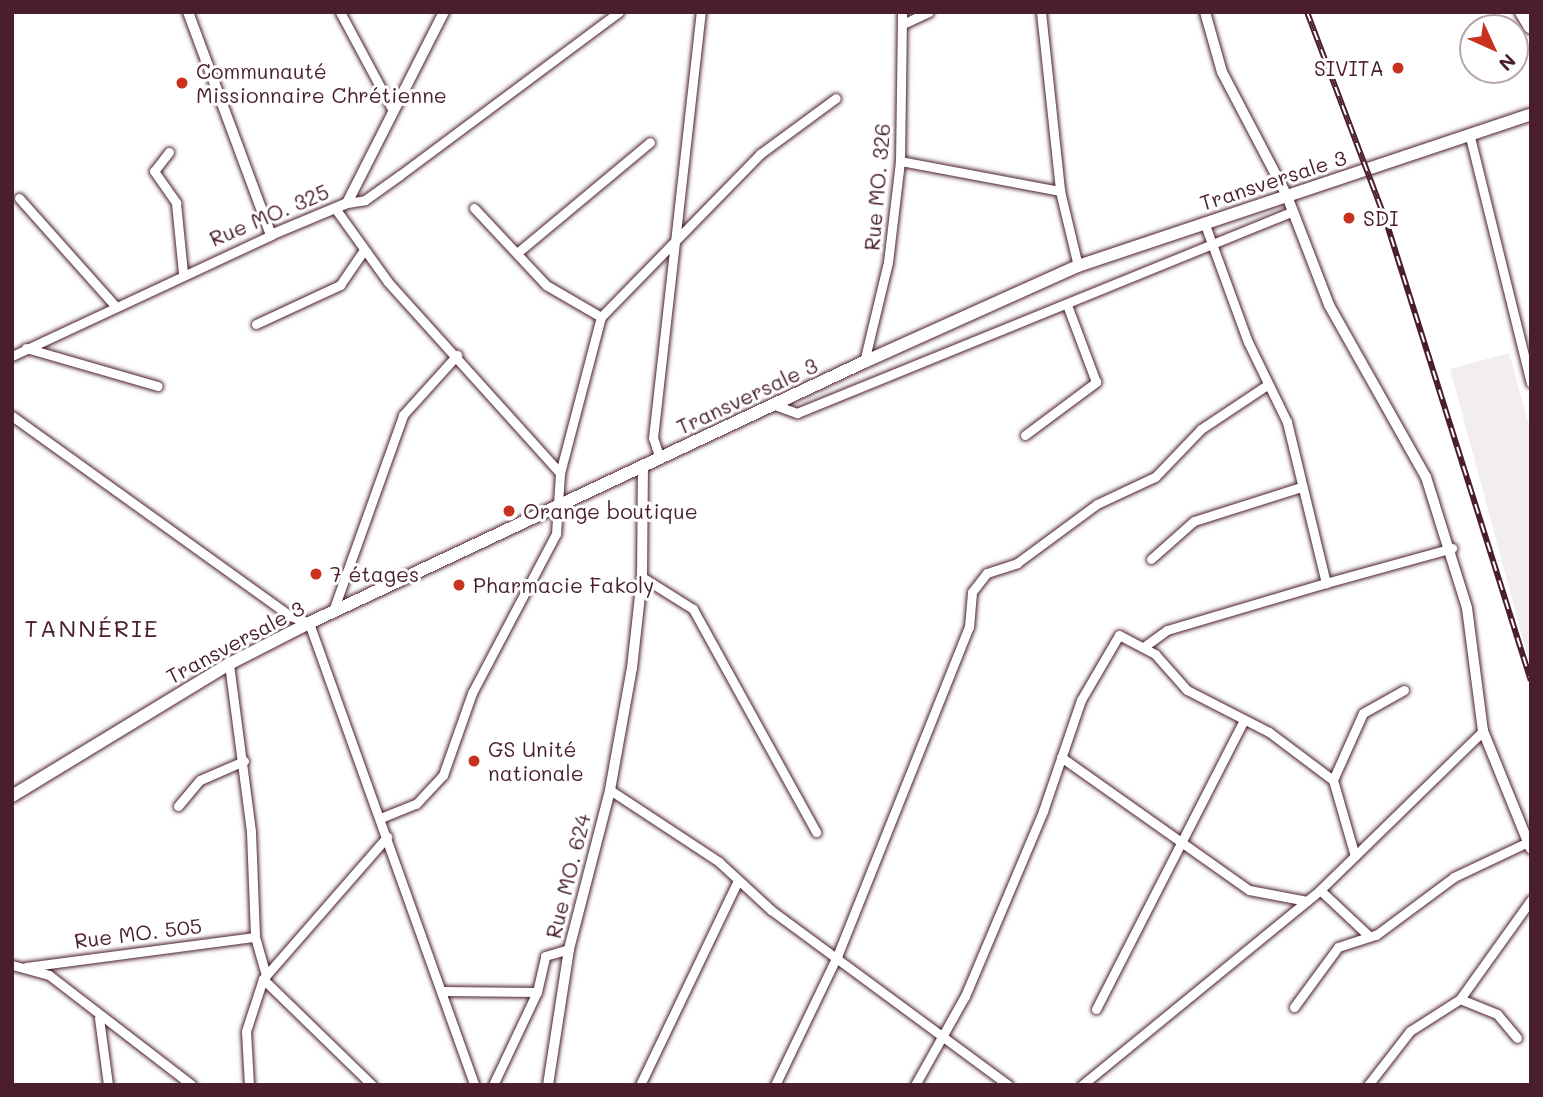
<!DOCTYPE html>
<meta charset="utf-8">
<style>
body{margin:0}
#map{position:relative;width:1543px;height:1097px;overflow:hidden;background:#fff;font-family:Mali,sans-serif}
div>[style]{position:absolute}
.built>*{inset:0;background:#f2eeef}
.roads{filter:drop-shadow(0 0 2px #4a1f2b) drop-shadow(0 0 2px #4a1f2b)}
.minor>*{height:9px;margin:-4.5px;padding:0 4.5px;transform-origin:4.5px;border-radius:4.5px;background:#fff}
.tertiary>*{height:10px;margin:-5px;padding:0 5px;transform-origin:5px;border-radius:5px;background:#fff}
.secondary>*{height:12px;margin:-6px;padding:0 6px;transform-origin:6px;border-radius:6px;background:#fff}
.primary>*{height:14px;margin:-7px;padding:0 7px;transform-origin:7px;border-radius:7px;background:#fff}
.rail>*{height:6px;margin-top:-3px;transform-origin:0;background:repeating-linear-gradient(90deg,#fff 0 10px,#4a1f2b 0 20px);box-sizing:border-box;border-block:2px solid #4a1f2b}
.dots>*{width:19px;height:19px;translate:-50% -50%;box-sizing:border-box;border:4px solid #fff;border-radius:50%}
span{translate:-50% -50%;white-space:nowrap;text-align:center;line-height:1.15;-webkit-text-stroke:6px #fff;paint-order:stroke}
.poi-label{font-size:21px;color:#4a1f2b}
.right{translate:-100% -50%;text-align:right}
.left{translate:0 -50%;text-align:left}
.street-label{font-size:21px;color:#4a1f2b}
.quarter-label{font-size:24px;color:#4a1f2b;letter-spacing:2px}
.frame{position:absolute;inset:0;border:14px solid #4a1f2b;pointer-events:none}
.north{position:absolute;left:1459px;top:14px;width:70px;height:70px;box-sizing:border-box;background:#fff;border:2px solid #b7a5aa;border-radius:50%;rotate:135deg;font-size:19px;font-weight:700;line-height:28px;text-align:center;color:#4a1f2b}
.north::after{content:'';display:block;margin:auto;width:24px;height:32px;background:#c8321e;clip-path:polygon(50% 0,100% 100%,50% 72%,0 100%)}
</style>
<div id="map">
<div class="built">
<i style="clip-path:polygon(1509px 353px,1531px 432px,1531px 669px,1450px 369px)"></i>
</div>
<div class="roads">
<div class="minor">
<i style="left:340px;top:12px;width:110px;rotate:61.8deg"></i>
<i style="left:1041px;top:12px;width:180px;rotate:83.9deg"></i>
<i style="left:905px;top:23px;width:26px;rotate:-25deg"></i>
<i style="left:1470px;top:137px;width:253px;rotate:76.1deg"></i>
<i style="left:169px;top:152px;width:24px;rotate:128deg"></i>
<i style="left:154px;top:171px;width:39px;rotate:55deg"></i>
<i style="left:176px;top:203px;width:70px;rotate:84.3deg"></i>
<i style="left:900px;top:161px;width:163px;rotate:10.6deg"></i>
<i style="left:1060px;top:191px;width:77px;rotate:76.5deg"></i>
<i style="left:19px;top:198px;width:146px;rotate:48.3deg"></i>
<i style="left:347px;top:203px;width:18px;rotate:-9deg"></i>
<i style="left:365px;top:200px;width:43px;rotate:-35.5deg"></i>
<i style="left:400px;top:175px;width:273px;rotate:-36.7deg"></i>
<i style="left:474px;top:208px;width:105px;rotate:46.9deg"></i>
<i style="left:546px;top:285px;width:64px;rotate:30.2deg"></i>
<i style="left:337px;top:211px;width:87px;rotate:54.3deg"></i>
<i style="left:388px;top:282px;width:257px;rotate:48deg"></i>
<i style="left:1204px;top:222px;width:128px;rotate:69.9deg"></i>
<i style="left:1248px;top:342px;width:89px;rotate:64deg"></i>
<i style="left:1287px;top:422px;width:166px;rotate:76.4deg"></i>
<i style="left:1326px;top:583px;width:131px;rotate:-15.5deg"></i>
<i style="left:517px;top:253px;width:173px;rotate:-39.8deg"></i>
<i style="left:256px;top:324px;width:93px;rotate:-24.9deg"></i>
<i style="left:340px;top:285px;width:42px;rotate:-55.6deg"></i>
<i style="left:26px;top:348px;width:137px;rotate:16.1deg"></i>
<i style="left:12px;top:356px;width:286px;rotate:-25deg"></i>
<i style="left:864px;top:362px;width:103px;rotate:-76.5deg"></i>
<i style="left:888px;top:262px;width:102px;rotate:-83.2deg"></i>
<i style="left:900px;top:161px;width:149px;rotate:-89.2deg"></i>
<i style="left:772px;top:404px;width:27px;rotate:20deg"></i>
<i style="left:797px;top:413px;width:533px;rotate:-22.14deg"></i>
<i style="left:12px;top:416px;width:342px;rotate:35.7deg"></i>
<i style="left:290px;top:616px;width:20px;rotate:20deg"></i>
<i style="left:309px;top:623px;width:491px;rotate:70.3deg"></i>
<i style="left:1025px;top:435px;width:89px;rotate:-36.7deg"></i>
<i style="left:1096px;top:382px;width:82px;rotate:-110.6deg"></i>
<i style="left:660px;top:459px;width:22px;rotate:-108deg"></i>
<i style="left:653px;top:438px;width:429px;rotate:-83.6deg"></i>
<i style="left:1151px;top:559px;width:57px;rotate:-41.5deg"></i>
<i style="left:1194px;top:521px;width:112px;rotate:-17.6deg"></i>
<i style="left:642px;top:577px;width:60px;rotate:32.1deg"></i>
<i style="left:693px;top:609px;width:255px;rotate:61.1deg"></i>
<i style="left:333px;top:611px;width:208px;rotate:-70.3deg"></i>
<i style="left:403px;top:415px;width:81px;rotate:-48deg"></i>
<i style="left:1145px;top:646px;width:27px;rotate:-36deg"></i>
<i style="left:1167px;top:630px;width:166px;rotate:-16.5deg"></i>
<i style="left:229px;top:664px;width:169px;rotate:82.5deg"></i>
<i style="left:251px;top:832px;width:105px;rotate:87.8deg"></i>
<i style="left:255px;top:937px;width:40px;rotate:74deg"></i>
<i style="left:1061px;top:757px;width:230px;rotate:35.3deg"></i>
<i style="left:1249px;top:890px;width:59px;rotate:10.7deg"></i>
<i style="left:1333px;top:780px;width:73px;rotate:-65.9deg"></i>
<i style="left:1363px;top:713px;width:47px;rotate:-29.3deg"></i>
<i style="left:610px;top:790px;width:131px;rotate:33.4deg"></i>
<i style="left:719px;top:862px;width:71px;rotate:42.7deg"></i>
<i style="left:771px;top:910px;width:295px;rotate:36.4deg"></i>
<i style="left:178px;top:806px;width:34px;rotate:-50deg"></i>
<i style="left:200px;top:780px;width:48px;rotate:-23.4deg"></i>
<i style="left:383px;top:817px;width:35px;rotate:-22deg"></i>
<i style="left:416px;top:804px;width:40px;rotate:-47deg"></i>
<i style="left:443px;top:775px;width:87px;rotate:-70.5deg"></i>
<i style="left:472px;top:693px;width:180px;rotate:-62.2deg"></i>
<i style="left:556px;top:534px;width:61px;rotate:-86.2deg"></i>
<i style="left:560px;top:473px;width:161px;rotate:-75.3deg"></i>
<i style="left:601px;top:317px;width:228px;rotate:-45.7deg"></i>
<i style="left:760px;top:154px;width:94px;rotate:-36.4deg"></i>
<i style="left:1320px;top:890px;width:67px;rotate:43.2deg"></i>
<i style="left:12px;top:965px;width:38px;rotate:15deg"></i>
<i style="left:49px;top:975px;width:180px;rotate:37.6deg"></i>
<i style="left:26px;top:967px;width:231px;rotate:-7.5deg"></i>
<i style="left:263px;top:979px;width:152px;rotate:44.2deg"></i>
<i style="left:441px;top:991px;width:96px;rotate:0.6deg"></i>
<i style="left:1460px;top:999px;width:40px;rotate:22deg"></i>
<i style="left:1497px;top:1014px;width:31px;rotate:50deg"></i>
<i style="left:1294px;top:1007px;width:74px;rotate:-53.7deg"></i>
<i style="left:1338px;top:947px;width:40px;rotate:-18deg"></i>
<i style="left:1376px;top:935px;width:97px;rotate:-36.6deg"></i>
<i style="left:1454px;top:877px;width:82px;rotate:-25.3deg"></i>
<i style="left:1096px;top:1009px;width:325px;rotate:-62.9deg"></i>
<i style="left:99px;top:1018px;width:68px;rotate:82.3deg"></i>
<i style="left:249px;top:1085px;width:54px;rotate:-93.2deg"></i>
<i style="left:246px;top:1031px;width:55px;rotate:-71.9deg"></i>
<i style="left:263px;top:979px;width:189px;rotate:-48.9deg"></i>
<i style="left:493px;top:1085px;width:103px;rotate:-64.7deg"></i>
<i style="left:537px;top:992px;width:37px;rotate:-77deg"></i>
<i style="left:545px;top:956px;width:25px;rotate:-16deg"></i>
<i style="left:640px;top:1085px;width:227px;rotate:-64.4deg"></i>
<i style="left:775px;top:1085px;width:145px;rotate:-64.3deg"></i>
<i style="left:838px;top:954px;width:352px;rotate:-68.2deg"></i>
<i style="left:969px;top:627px;width:35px;rotate:-85deg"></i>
<i style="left:972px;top:592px;width:24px;rotate:-52deg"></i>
<i style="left:987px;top:573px;width:32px;rotate:-18deg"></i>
<i style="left:1017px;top:563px;width:99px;rotate:-36.4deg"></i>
<i style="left:1097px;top:504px;width:64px;rotate:-25deg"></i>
<i style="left:1155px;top:477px;width:66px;rotate:-46.2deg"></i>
<i style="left:1201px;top:429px;width:79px;rotate:-33.7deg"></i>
<i style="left:915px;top:1085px;width:102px;rotate:-60.7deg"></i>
<i style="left:965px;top:996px;width:201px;rotate:-67.1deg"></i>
<i style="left:1043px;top:811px;width:117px;rotate:-71.1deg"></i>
<i style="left:1081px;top:700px;width:75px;rotate:-59.7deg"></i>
<i style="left:1119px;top:635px;width:41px;rotate:27.8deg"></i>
<i style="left:1155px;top:654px;width:48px;rotate:48.4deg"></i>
<i style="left:1187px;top:690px;width:92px;rotate:27.1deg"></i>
<i style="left:1269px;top:732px;width:80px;rotate:36.9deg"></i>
<i style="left:1333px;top:780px;width:79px;rotate:73.9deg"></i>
<i style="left:1082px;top:1085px;width:308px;rotate:-39.3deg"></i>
<i style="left:1320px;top:890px;width:228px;rotate:-44.3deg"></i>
<i style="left:1368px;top:1085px;width:68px;rotate:-52.1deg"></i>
<i style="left:1410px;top:1031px;width:59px;rotate:-32.6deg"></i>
<i style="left:1460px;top:999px;width:122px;rotate:-54.4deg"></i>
</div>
<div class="tertiary">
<i style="left:188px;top:12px;width:238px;rotate:69.6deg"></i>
<i style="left:271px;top:235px;width:82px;rotate:-22.8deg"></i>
<i style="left:347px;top:203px;width:214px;rotate:-63.1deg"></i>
<i style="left:1205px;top:12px;width:62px;rotate:74.2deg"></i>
<i style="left:1222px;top:72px;width:140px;rotate:62.3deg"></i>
<i style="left:1287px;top:196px;width:117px;rotate:68.9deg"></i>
<i style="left:1329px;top:305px;width:197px;rotate:60.6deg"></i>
<i style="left:1426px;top:477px;width:137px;rotate:72.6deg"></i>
<i style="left:1467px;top:608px;width:124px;rotate:82.6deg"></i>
<i style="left:1483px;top:731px;width:127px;rotate:67.9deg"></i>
<i style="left:548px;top:1085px;width:138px;rotate:-81.2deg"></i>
<i style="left:569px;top:949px;width:164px;rotate:-75.5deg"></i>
<i style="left:610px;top:790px;width:124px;rotate:-79.8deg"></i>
<i style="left:632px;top:668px;width:92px;rotate:-83.7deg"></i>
<i style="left:642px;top:577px;width:110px;rotate:-89.5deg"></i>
</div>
<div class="secondary">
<i style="left:12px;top:796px;width:254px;rotate:-31.3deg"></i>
<i style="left:229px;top:664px;width:90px;rotate:-27.1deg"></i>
<i style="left:309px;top:623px;width:613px;rotate:-25.19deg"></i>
<i style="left:864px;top:362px;width:235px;rotate:-24.2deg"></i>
<i style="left:1078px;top:266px;width:478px;rotate:-18.5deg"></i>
</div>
<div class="primary">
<i style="left:1522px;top:12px;width:17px;rotate:59deg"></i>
</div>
</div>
<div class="rail">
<i style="left:1307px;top:12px;width:220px;rotate:69.3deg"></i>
<i style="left:1385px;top:218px;width:485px;rotate:72.5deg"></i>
</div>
<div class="dots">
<i style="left:1398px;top:68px;background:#c8321e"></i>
<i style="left:182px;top:83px;background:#c8321e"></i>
<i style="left:1349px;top:218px;background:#c8321e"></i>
<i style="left:509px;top:511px;background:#c8321e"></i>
<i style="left:316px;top:574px;background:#c8321e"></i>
<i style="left:459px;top:585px;background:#c8321e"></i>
<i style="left:474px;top:761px;background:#c8321e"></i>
</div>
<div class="poi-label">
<span class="right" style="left:1384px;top:68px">SIVITA</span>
<span class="left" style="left:196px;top:83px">Communauté<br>Missionnaire Chrétienne</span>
<span class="left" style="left:1363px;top:218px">SDI</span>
<span class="left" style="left:523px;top:511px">Orange boutique</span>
<span class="left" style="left:330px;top:574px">7 étages</span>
<span class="left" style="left:473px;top:585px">Pharmacie Fakoly</span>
<span class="left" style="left:488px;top:761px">GS Unité<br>nationale</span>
</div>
<div class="street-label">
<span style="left:1273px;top:180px;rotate:-18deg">Transversale 3</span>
<span style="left:877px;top:187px;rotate:-85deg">Rue MO. 326</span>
<span style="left:269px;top:215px;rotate:-23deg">Rue MO. 325</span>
<span style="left:747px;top:396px;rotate:-25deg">Transversale 3</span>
<span style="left:235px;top:642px;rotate:-28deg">Transversale 3</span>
<span style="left:568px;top:876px;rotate:-76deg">Rue MO. 624</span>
<span style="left:138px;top:933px;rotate:-7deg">Rue MO. 505</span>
</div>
<div class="quarter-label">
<span style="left:92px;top:628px">TANNÉRIE</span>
</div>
<div class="frame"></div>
<div class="north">N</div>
</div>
